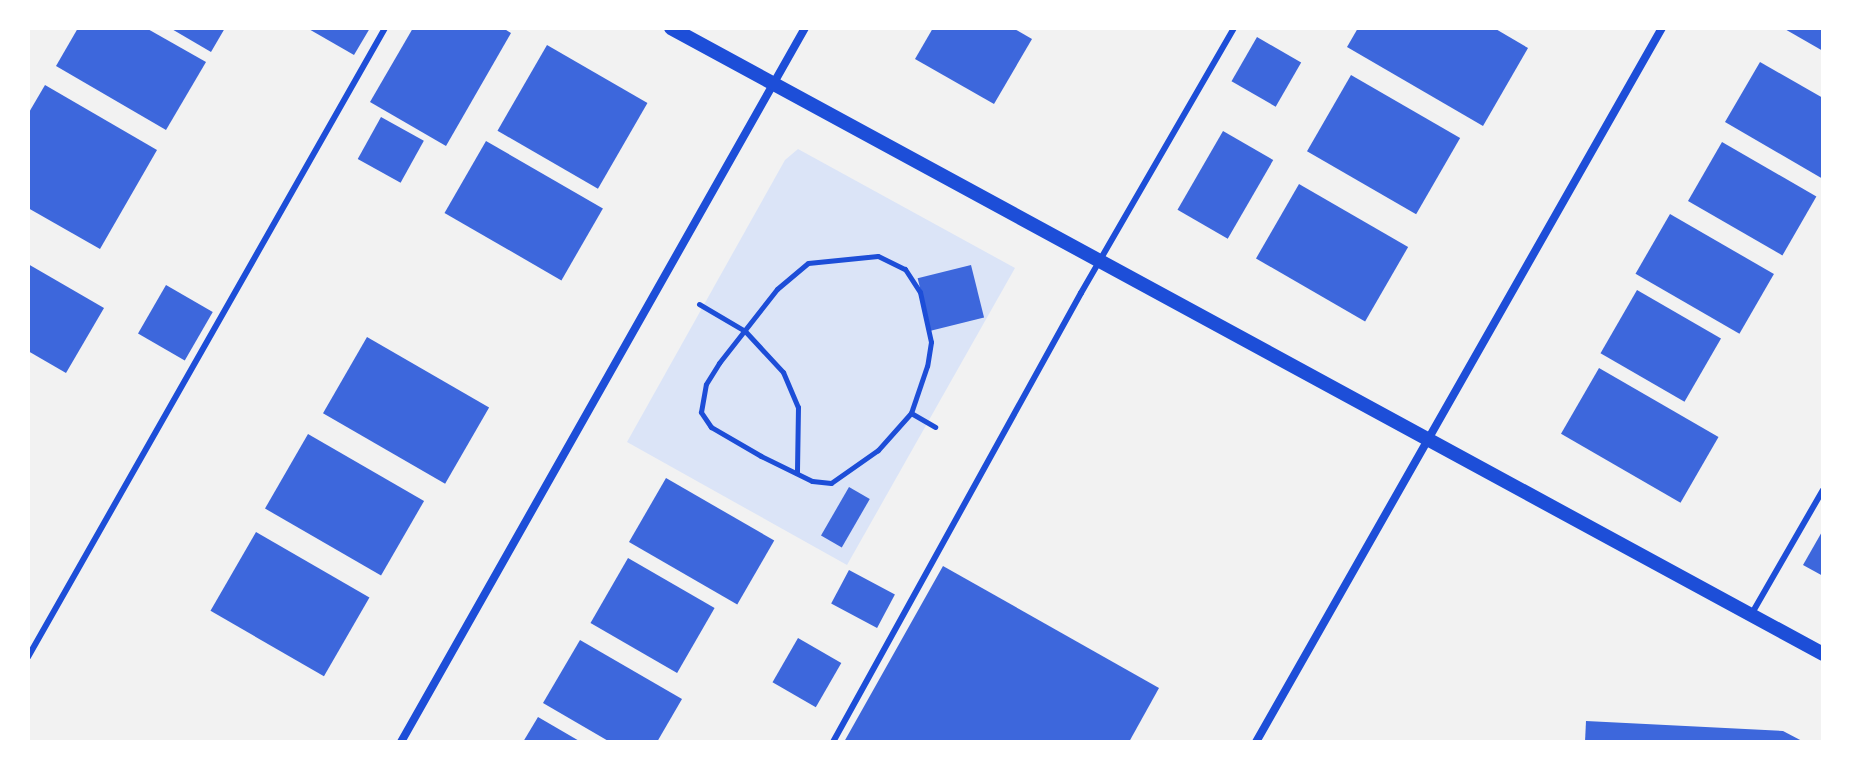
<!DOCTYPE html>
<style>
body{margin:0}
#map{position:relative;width:1851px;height:770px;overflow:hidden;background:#f2f2f2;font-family:"Fira Sans Condensed",sans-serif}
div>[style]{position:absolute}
.green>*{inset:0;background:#dbe4f7}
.building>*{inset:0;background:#3d67dc;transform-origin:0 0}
.path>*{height:5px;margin:-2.5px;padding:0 2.5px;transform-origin:2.5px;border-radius:2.5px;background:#1d4ed8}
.service>*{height:6px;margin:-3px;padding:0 3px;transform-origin:3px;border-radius:3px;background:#1d4ed8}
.minor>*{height:8px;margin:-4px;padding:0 4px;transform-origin:4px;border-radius:4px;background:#1d4ed8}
.tertiary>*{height:14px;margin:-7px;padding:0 7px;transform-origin:7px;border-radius:7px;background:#1d4ed8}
span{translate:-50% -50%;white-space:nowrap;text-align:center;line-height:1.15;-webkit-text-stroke:6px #fff;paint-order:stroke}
.frame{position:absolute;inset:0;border:30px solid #fff;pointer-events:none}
</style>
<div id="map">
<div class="green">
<i style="clip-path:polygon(798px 149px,1015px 268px,847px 565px,627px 442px,785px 160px)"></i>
</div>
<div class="building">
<i style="clip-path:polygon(78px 28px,146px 28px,206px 62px,166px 130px,56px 66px)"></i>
<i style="clip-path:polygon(170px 28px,225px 28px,211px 52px)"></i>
<i style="clip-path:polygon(307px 28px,370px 28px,354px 55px)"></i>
<i style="clip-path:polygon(413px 28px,503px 28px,511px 33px,446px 146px,370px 102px)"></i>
<i style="clip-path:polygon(933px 28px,1013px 28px,1032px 39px,994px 104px,915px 59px)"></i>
<i style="clip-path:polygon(1358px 28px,1494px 28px,1528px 48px,1483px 126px,1347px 47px)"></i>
<i style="clip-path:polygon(1783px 28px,1823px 28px,1823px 51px)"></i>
<i style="left:1257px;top:37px;width:51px;height:51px;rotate:30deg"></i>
<i style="left:547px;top:45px;width:116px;height:99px;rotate:30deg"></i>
<i style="clip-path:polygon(1760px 62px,1823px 98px,1823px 179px,1725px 122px)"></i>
<i style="left:1351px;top:75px;width:126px;height:88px;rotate:30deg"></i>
<i style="clip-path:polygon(45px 85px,157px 150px,100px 249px,28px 208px,28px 114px)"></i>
<i style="left:381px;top:117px;width:49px;height:48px;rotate:29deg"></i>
<i style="left:1223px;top:131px;width:58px;height:91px;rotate:30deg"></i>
<i style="left:486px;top:141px;width:135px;height:83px;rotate:30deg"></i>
<i style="left:1722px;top:142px;width:109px;height:68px;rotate:30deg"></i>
<i style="left:1299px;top:184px;width:126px;height:86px;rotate:30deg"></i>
<i style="left:1670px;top:214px;width:120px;height:69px;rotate:30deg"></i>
<i style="clip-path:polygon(28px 264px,104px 308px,66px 373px,28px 351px)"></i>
<i style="left:971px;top:265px;width:54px;height:55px;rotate:76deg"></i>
<i style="left:166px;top:285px;width:54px;height:56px;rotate:30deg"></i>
<i style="left:1637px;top:290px;width:97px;height:73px;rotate:30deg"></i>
<i style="left:367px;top:337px;width:141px;height:88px;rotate:30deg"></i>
<i style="left:1599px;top:368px;width:138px;height:76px;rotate:30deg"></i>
<i style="left:308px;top:434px;width:134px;height:86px;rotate:30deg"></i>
<i style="left:666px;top:478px;width:125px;height:74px;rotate:30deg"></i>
<i style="left:849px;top:487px;width:24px;height:56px;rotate:30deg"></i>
<i style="clip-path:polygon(1823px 530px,1823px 576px,1803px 565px)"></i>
<i style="left:256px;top:532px;width:131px;height:91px;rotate:30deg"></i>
<i style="left:628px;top:558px;width:100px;height:75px;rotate:30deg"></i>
<i style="clip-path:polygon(943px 566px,1159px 688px,1129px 742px,844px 742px)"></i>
<i style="left:849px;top:570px;width:52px;height:38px;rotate:28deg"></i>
<i style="left:798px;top:638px;width:50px;height:51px;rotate:30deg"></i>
<i style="clip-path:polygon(580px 640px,682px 699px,657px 742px,610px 742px,543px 703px)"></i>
<i style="clip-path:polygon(538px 717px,581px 742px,523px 742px)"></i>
<i style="clip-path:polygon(1586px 721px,1783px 731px,1804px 742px,1585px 742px)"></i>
</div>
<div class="path">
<i style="left:699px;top:304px;width:53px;rotate:30.4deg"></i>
<i style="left:745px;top:331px;width:56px;rotate:47.2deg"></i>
<i style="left:783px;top:372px;width:38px;rotate:67deg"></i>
<i style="left:798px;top:407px;width:66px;rotate:90.9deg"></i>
<i style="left:911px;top:413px;width:50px;rotate:131.7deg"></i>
<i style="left:878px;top:450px;width:57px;rotate:144.9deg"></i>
<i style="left:831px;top:483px;width:19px;rotate:-174deg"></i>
<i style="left:812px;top:481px;width:57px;rotate:-153.9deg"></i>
<i style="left:761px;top:456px;width:58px;rotate:-149.9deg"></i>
<i style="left:711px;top:427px;width:18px;rotate:-124deg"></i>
<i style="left:701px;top:412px;width:28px;rotate:-80deg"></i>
<i style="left:706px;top:384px;width:25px;rotate:-58deg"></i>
<i style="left:719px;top:363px;width:94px;rotate:-51.9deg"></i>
<i style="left:777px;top:289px;width:40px;rotate:-40deg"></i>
<i style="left:808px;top:263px;width:70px;rotate:-5.7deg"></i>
<i style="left:878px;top:256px;width:30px;rotate:26deg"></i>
<i style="left:905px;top:269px;width:27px;rotate:57deg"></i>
<i style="left:920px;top:292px;width:51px;rotate:77.6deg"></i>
<i style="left:931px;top:342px;width:24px;rotate:99deg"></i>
<i style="left:927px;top:366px;width:50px;rotate:108.8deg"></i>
<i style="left:911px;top:413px;width:28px;rotate:30deg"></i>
</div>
<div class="service">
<i style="left:1751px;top:615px;width:144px;rotate:-60.1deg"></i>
<i style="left:28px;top:657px;width:723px;rotate:-60.42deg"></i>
<i style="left:833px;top:742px;width:513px;rotate:-61.09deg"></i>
<i style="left:1081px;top:293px;width:306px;rotate:-60deg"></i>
</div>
<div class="minor">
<i style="left:401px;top:742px;width:820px;rotate:-60.5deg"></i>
<i style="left:1256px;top:742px;width:821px;rotate:-60.38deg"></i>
</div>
<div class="tertiary">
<i style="left:671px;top:28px;width:1311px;rotate:28.52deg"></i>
</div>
<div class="frame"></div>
</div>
